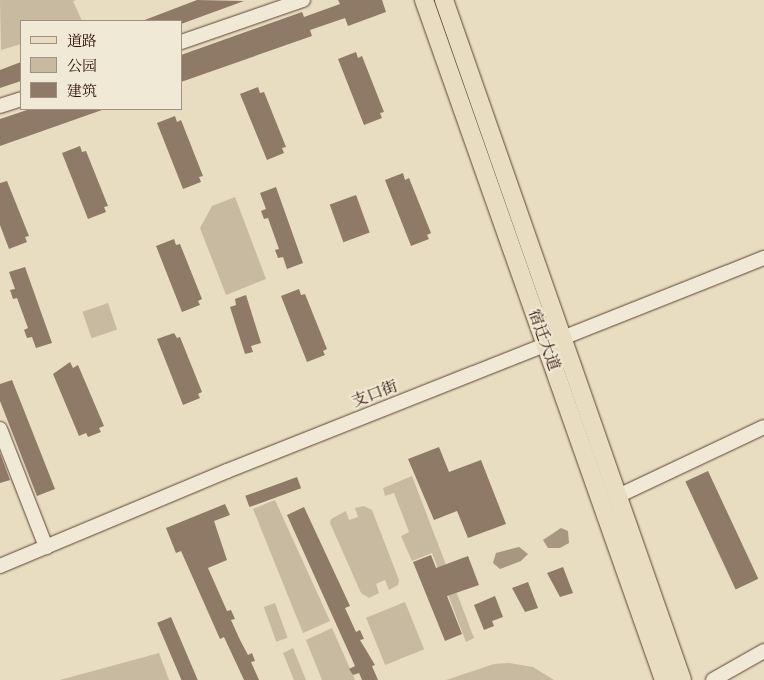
<!DOCTYPE html>
<meta charset="utf-8">
<style>
body{margin:0}
#map{position:relative;width:764px;height:680px;overflow:hidden;background:#e8ddc0;font-family:"Libre Bodoni","Noto Serif SC",serif}
div>[style]{position:absolute}
.green>*{inset:0;background:#c8baa0;transform-origin:0 0}
.water>*{inset:0;background:#a89780}
.building>*{inset:0;background:#8e7a66;transform-origin:0 0}
.roads{filter:drop-shadow(0 0 1px #5c4233) drop-shadow(0 0 1px #5c4233)}
.minor>*{height:14px;margin:-7px;padding:0 7px;transform-origin:7px;border-radius:7px;background:#f0e9d6}
.major>*{height:18px;margin:-9px;padding:0 9px;transform-origin:9px;border-radius:9px;background:#e8ddc0}
span{translate:-50% -50%;white-space:nowrap;text-align:center;line-height:1.15;-webkit-text-stroke:4px #f0e9d6;paint-order:stroke}
.street-label{font-size:16px;color:#2d0e04}
.legend{position:absolute;left:20px;top:20px;width:162px;height:90px;box-sizing:border-box;background:#f0e9d6;border:1px solid #a29182;margin:0;padding:6px 9px;list-style:none;font-size:15px;color:#2d0e04}
.legend li{display:flex;align-items:center;gap:10px;height:25px}
.legend b{width:25px;border:1px solid #a29182}
</style>
<div id="map">
<div class="green">
<i style="clip-path:polygon(0 0,76px 0,73px 1px,82px 21px,21px 21px,21px 44px,1px 50px)"></i>
<i style="clip-path:polygon(235px 197px,266px 279px,226px 295px,200px 228px,212px 206px)"></i>
<i style="left:108px;top:303px;width:28px;height:27px;rotate:71deg"></i>
<i style="clip-path:polygon(412px 476px,474px 638px,466px 642px,432px 553px,412px 561px,401px 536px,409px 532px,394px 493px,385px 496px,383px 488px)"></i>
<i style="clip-path:polygon(275px 500px,330px 621px,303px 633px,253px 509px)"></i>
<i style="clip-path:polygon(364px 506px,372px 510px,399px 580px,398px 585px,389px 590px,385px 580px,376px 584px,379px 593px,369px 598px,361px 593px,330px 523px,331px 519px,346px 511px,349px 520px,358px 517px,355px 508px)"></i>
<i style="left:405px;top:602px;width:51px;height:42px;rotate:68deg"></i>
<i style="left:275px;top:603px;width:37px;height:12px;rotate:70deg"></i>
<i style="clip-path:polygon(332px 628px,355px 680px,322px 680px,306px 640px)"></i>
<i style="clip-path:polygon(293px 648px,306px 680px,294px 680px,283px 653px)"></i>
<i style="clip-path:polygon(159px 653px,169px 680px,60px 680px)"></i>
<i style="clip-path:polygon(509px 663px,533px 667px,554px 680px,446px 680px,494px 664px)"></i>
</div>
<div class="water">
<i style="clip-path:polygon(561px 528px,568px 531px,569px 543px,560px 548px,548px 548px,543px 540px)"></i>
<i style="clip-path:polygon(519px 547px,528px 554px,521px 561px,500px 569px,493px 563px,496px 553px)"></i>
</div>
<div class="building">
<i style="clip-path:polygon(197px 0,244px 1px,181px 24px,142px 21px)"></i>
<i style="clip-path:polygon(338px 0,382px 0,386px 12px,348px 26px,345px 18px,310px 30px,312px 36px,181px 82px,181px 55px,302px 12px,304px 17px,340px 4px)"></i>
<i style="clip-path:polygon(356px 52px,358px 58px,362px 56px,384px 112px,380px 113px,382px 118px,364px 125px,338px 59px)"></i>
<i style="clip-path:polygon(21px 62px,21px 81px,0 88px,0 70px)"></i>
<i style="clip-path:polygon(258px 87px,260px 93px,264px 92px,286px 147px,282px 148px,284px 153px,267px 160px,240px 94px)"></i>
<i style="clip-path:polygon(30px 109px,102px 109px,102px 110px,0 146px,0 119px)"></i>
<i style="clip-path:polygon(175px 116px,177px 122px,181px 120px,203px 176px,199px 177px,201px 182px,183px 189px,157px 123px)"></i>
<i style="clip-path:polygon(80px 146px,82px 152px,86px 151px,108px 206px,104px 207px,106px 212px,88px 219px,62px 153px)"></i>
<i style="clip-path:polygon(403px 173px,405px 180px,409px 178px,431px 233px,427px 235px,429px 239px,411px 246px,385px 180px)"></i>
<i style="clip-path:polygon(7px 181px,29px 236px,25px 237px,27px 242px,9px 249px,0 225px,0 183px)"></i>
<i style="clip-path:polygon(276px 187px,303px 263px,287px 269px,283px 257px,278px 258px,275px 250px,279px 249px,268px 218px,264px 219px,261px 211px,266px 209px,260px 193px)"></i>
<i style="left:356px;top:195px;width:40px;height:28px;rotate:70deg"></i>
<i style="clip-path:polygon(174px 239px,176px 245px,180px 244px,202px 299px,198px 301px,200px 305px,182px 312px,156px 246px)"></i>
<i style="clip-path:polygon(25px 267px,52px 343px,36px 348px,32px 337px,27px 338px,24px 330px,28px 328px,17px 298px,13px 299px,10px 290px,15px 289px,9px 272px)"></i>
<i style="clip-path:polygon(299px 289px,301px 295px,305px 294px,327px 349px,323px 351px,325px 355px,307px 362px,281px 296px)"></i>
<i style="clip-path:polygon(246px 295px,261px 343px,251px 346px,253px 352px,245px 354px,230px 307px,236px 305px,235px 299px)"></i>
<i style="clip-path:polygon(174px 333px,177px 338px,180px 337px,202px 392px,198px 394px,200px 398px,183px 405px,157px 339px)"></i>
<i style="clip-path:polygon(70px 362px,73px 368px,78px 365px,104px 426px,99px 428px,101px 432px,88px 437px,86px 433px,79px 436px,53px 374px)"></i>
<i style="clip-path:polygon(12px 380px,55px 489px,37px 496px,0 401px,0 384px)"></i>
<i style="clip-path:polygon(439px 447px,449px 472px,481px 460px,506px 524px,468px 538px,457px 511px,434px 520px,408px 459px)"></i>
<i style="clip-path:polygon(0 453px,10px 480px,0 483px)"></i>
<i style="left:708px;top:471px;width:119px;height:25px;rotate:65deg"></i>
<i style="left:297px;top:477px;width:12px;height:55px;rotate:70deg"></i>
<i style="clip-path:polygon(225px 504px,230px 515px,214px 521px,227px 560px,208px 568px,227px 611px,231px 610px,235px 619px,231px 620px,240px 640px,248px 655px,252px 653px,255px 661px,251px 662px,259px 680px,244px 680px,224px 637px,220px 639px,181px 551px,176px 553px,166px 528px)"></i>
<i style="clip-path:polygon(304px 507px,350px 606px,345px 608px,356px 632px,360px 630px,364px 639px,360px 640px,375px 665px,372px 666px,378px 680px,362px 680px,359px 673px,353px 675px,349px 669px,355px 666px,287px 515px)"></i>
<i style="clip-path:polygon(431px 555px,436px 568px,468px 556px,479px 585px,447px 596px,462px 634px,445px 641px,413px 562px)"></i>
<i style="clip-path:polygon(563px 567px,573px 593px,560px 597px,547px 573px)"></i>
<i style="clip-path:polygon(528px 582px,538px 608px,525px 612px,512px 588px)"></i>
<i style="clip-path:polygon(495px 596px,503px 617px,492px 621px,494px 626px,484px 630px,474px 605px)"></i>
<i style="left:171px;top:617px;width:69px;height:15px;rotate:67deg"></i>
</div>
<div class="roads">
<div class="minor">
<i style="left:181px;top:42px;width:129px;rotate:-19deg"></i>
<i style="left:0;top:106px;width:22px;rotate:-18deg"></i>
<i style="left:0;top:429px;width:127px;rotate:68.7deg"></i>
<i style="left:618px;top:496px;width:161px;rotate:-25.3deg"></i>
<i style="left:0;top:566px;width:246px;rotate:-22.7deg"></i>
<i style="left:227px;top:471px;width:578px;rotate:-21.64deg"></i>
<i style="left:713px;top:680px;width:59px;rotate:-29.6deg"></i>
</div>
<div class="major">
<i style="left:424px;top:0;width:721px;rotate:70.56deg"></i>
<i style="left:444px;top:0;width:720px;rotate:70.71deg"></i>
</div>
</div>
<div class="street-label">
<span style="left:544px;top:340px;rotate:70deg">宿迁大道</span>
<span style="left:375px;top:394px;rotate:-21deg">支口街</span>
</div>
<ul class="legend">
<li><b style="height:6px;background:#e8ddc0"></b>道路</li>
<li><b style="height:14px;background:#c8baa0"></b>公园</li>
<li><b style="height:14px;background:#8e7a66"></b>建筑</li>
</ul>
</div>
